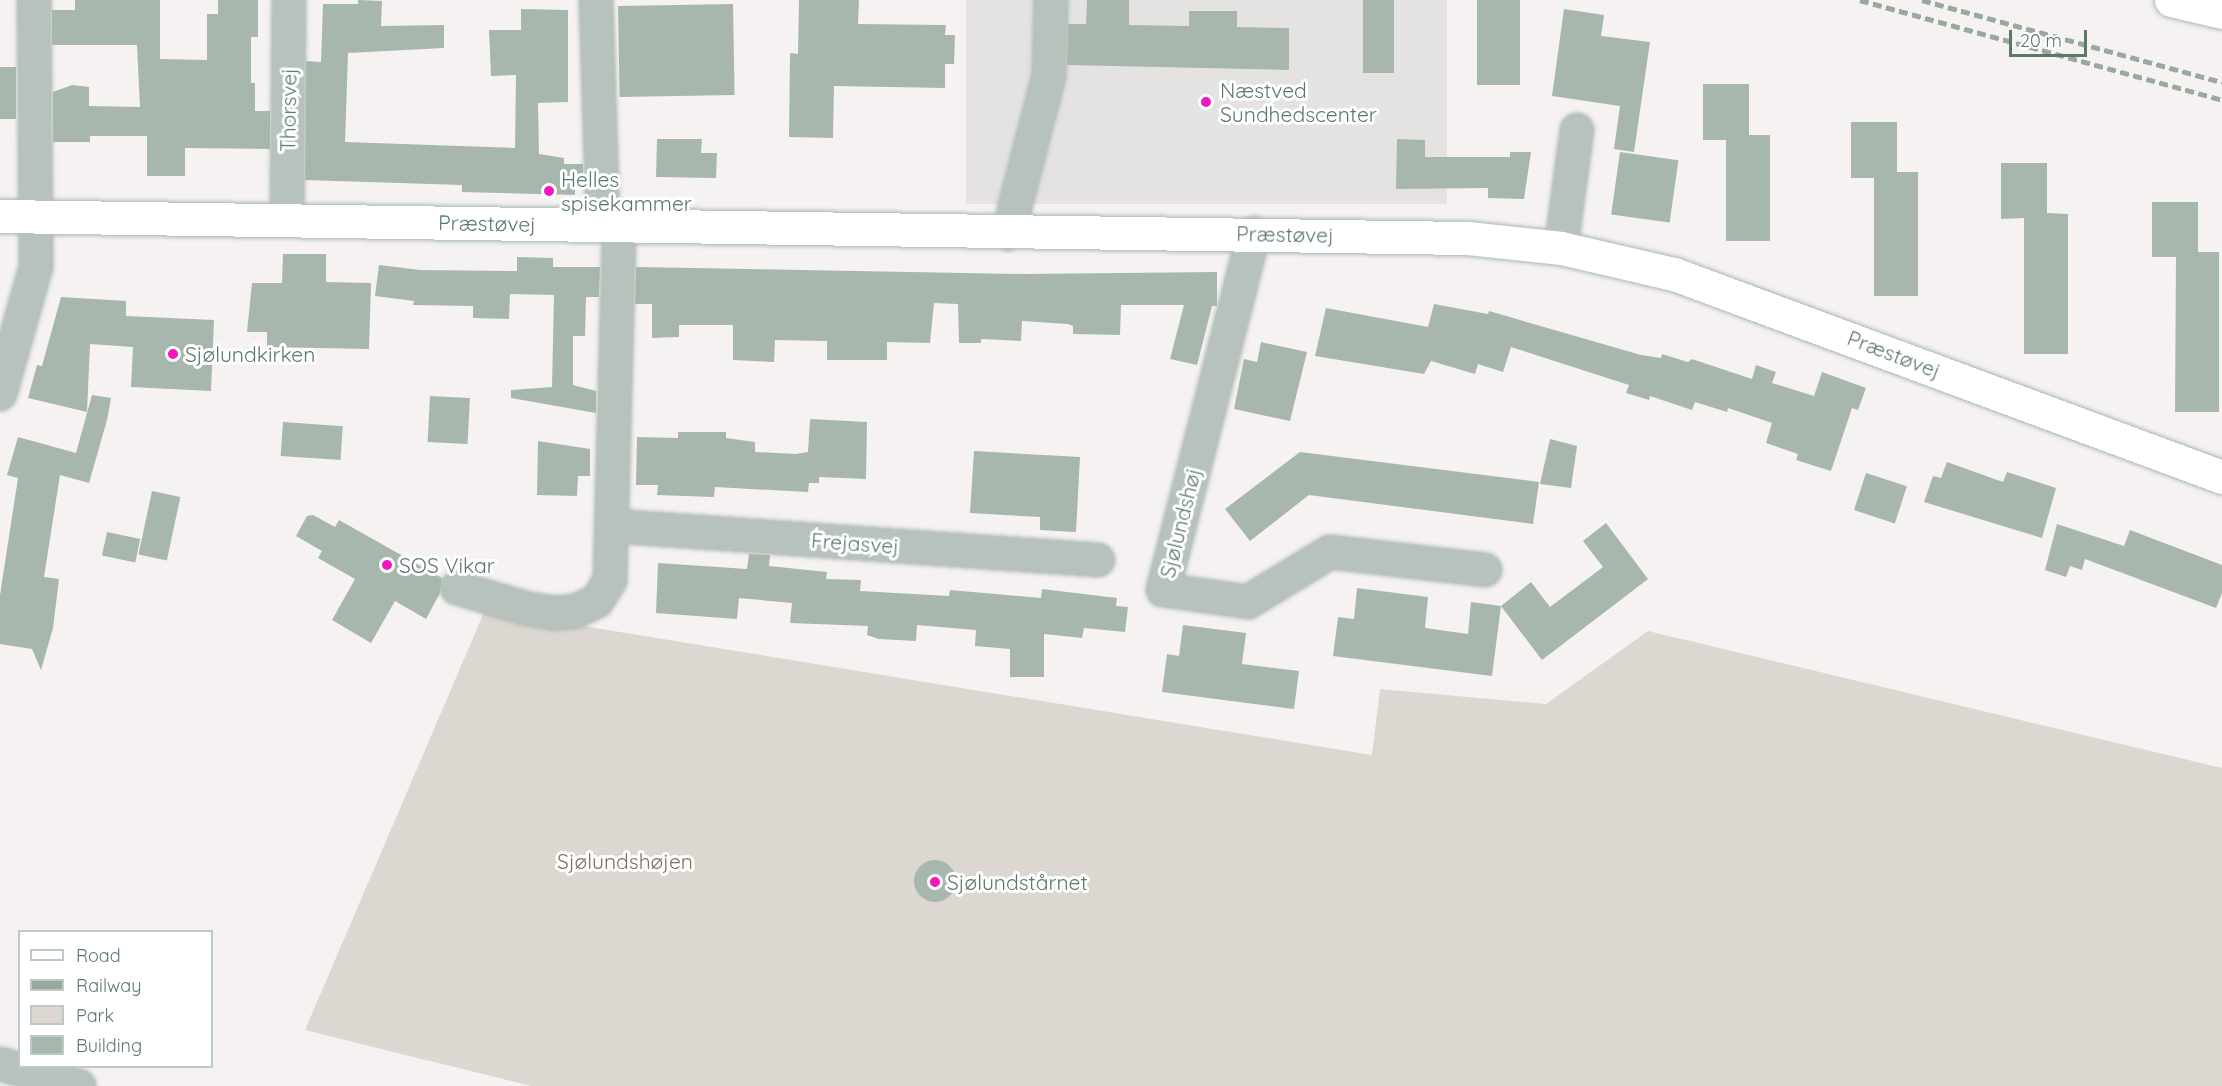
<!DOCTYPE html>
<meta charset="utf-8">
<style>
body{margin:0}
#map{position:relative;width:2222px;height:1086px;overflow:hidden;background:#f6f2f2;font-family:Quicksand,sans-serif}
div>[style]{position:absolute}
.built>*{inset:0;background:#e4e3e1;transform-origin:0 0}
.green>*{inset:0;background:#dcd7d1}
.building>*{inset:0;background:#a7b7ad;transform-origin:0 0}
.round{border-radius:50%}
.roads{filter:drop-shadow(0 0 2px #abb9b1) drop-shadow(0 0 2px #abb9b1)}
.street>*{height:32px;margin:-16px;padding:0 16px;transform-origin:16px;border-radius:16px;background:#b6c2bb}
.secondary>*{height:33px;margin:-16.5px;padding:0 16.5px;transform-origin:16.5px;border-radius:16.5px;background:#fff}
.rail>*{height:4.5px;margin-top:-2.25px;transform-origin:0;background:repeating-linear-gradient(90deg,#99a9a0 0 9px,transparent 0 13.5px)}
.dots>*{width:16px;height:16px;translate:-50% -50%;box-sizing:border-box;border:3px solid #fff;border-radius:50%}
span{translate:-50% -50%;white-space:nowrap;text-align:center;line-height:1.15;-webkit-text-stroke:6px #fff;paint-order:stroke}
.poi-label{font-size:21px;color:#5a7a68}
.left{translate:0 -50%;text-align:left}
.street-label{font-size:21px;color:#5a7a68}
.park-label{font-size:21px;color:#78725e}
.legend{position:absolute;left:18px;top:930px;width:195px;height:138px;box-sizing:border-box;background:#fff;border:2px solid #bdcac3;margin:0;padding:8px 10px;list-style:none;font-size:18px;color:#5a7a68}
.legend li{display:flex;align-items:center;gap:12px;height:30px}
.legend b{width:30px;border:2px solid #bdcac3}
.scale{position:absolute;left:2009px;top:30px;width:78px;height:27px;box-sizing:border-box;border:3px solid #5a7a68;border-top:0;padding-left:8px;font-size:18px;line-height:21px;white-space:nowrap;color:#5a7a68;-webkit-text-stroke:4px #fff;paint-order:stroke}
</style>
<div id="map">
<div class="built">
<i style="left:966px;top:0;width:481px;height:204px"></i>
</div>
<div class="green">
<i style="clip-path:polygon(485px 610px,1372px 755px,1380px 689px,1546px 704px,1648px 631px,2222px 768px,2222px 1086px,531px 1086px,305px 1030px)"></i>
</div>
<div class="building">
<i style="clip-path:polygon(75px 0,160px 0,160px 59px,207px 60px,207px 14px,218px 14px,218px 0,258px 0,258px 37px,251px 37px,251px 83px,255px 83px,255px 111px,270px 111px,270px 149px,185px 148px,185px 176px,147px 176px,147px 136px,90px 136px,90px 142px,53px 142px,53px 92px,72px 85px,89px 87px,89px 106px,140px 107px,137px 45px,52px 45px,52px 10px,75px 10px)"></i>
<i style="clip-path:polygon(358px 0,382px 1px,381px 26px,444px 25px,444px 48px,348px 53px,345px 142px,515px 148px,516px 75px,491px 76px,489px 30px,521px 30px,521px 9px,568px 10px,568px 102px,538px 103px,539px 154px,564px 158px,564px 164px,583px 164px,583px 186px,575px 186px,575px 195px,462px 192px,462px 185px,305px 180px,306px 61px,321px 62px,323px 4px,358px 4px)"></i>
<i style="clip-path:polygon(799px 0,859px 0,858px 24px,946px 25px,945px 35px,955px 35px,954px 64px,945px 64px,945px 88px,834px 86px,833px 138px,789px 137px,790px 53px,798px 54px)"></i>
<i style="clip-path:polygon(1087px 0,1129px 0,1129px 25px,1189px 26px,1189px 11px,1237px 11px,1237px 27px,1289px 28px,1289px 70px,1067px 65px,1068px 24px,1086px 24px)"></i>
<i style="left:1363px;top:0;width:31px;height:73px"></i>
<i style="left:1477px;top:0;width:43px;height:85px"></i>
<i style="left:733px;top:4px;width:91px;height:115px;rotate:89deg"></i>
<i style="clip-path:polygon(1564px 9px,1604px 15px,1601px 36px,1650px 42px,1634px 152px,1614px 149px,1620px 106px,1552px 96px)"></i>
<i style="left:0;top:67px;width:16px;height:52px"></i>
<i style="clip-path:polygon(1703px 84px,1749px 84px,1749px 135px,1770px 135px,1770px 241px,1726px 241px,1726px 140px,1703px 140px)"></i>
<i style="clip-path:polygon(1851px 122px,1897px 122px,1897px 172px,1918px 172px,1918px 296px,1874px 296px,1874px 178px,1851px 178px)"></i>
<i style="clip-path:polygon(657px 139px,702px 139px,701px 153px,717px 153px,716px 178px,656px 177px)"></i>
<i style="clip-path:polygon(1397px 139px,1425px 140px,1425px 157px,1510px 157px,1510px 152px,1531px 152px,1524px 199px,1488px 198px,1488px 188px,1396px 189px)"></i>
<i style="left:1620px;top:152px;width:59px;height:63px;rotate:8deg"></i>
<i style="clip-path:polygon(2001px 163px,2047px 163px,2047px 213px,2068px 214px,2068px 354px,2024px 354px,2024px 218px,2001px 219px)"></i>
<i style="clip-path:polygon(2152px 202px,2198px 202px,2198px 252px,2219px 252px,2219px 412px,2175px 412px,2176px 257px,2152px 257px)"></i>
<i style="clip-path:polygon(283px 254px,326px 254px,326px 282px,371px 283px,369px 349px,267px 347px,267px 332px,247px 332px,252px 283px,282px 283px)"></i>
<i style="clip-path:polygon(517px 257px,553px 258px,553px 267px,600px 267px,599px 297px,586px 297px,585px 336px,573px 336px,573px 385px,596px 391px,596px 413px,511px 398px,511px 390px,552px 387px,554px 295px,510px 294px,509px 319px,473px 318px,473px 306px,413px 305px,414px 301px,375px 296px,379px 265px,420px 270px,517px 271px)"></i>
<i style="clip-path:polygon(636px 267px,1024px 274px,1217px 272px,1217px 306px,1212px 306px,1197px 365px,1170px 359px,1184px 305px,1121px 305px,1120px 335px,1073px 334px,1073px 326px,1068px 324px,1022px 321px,1021px 341px,981px 339px,981px 343px,959px 343px,958px 304px,934px 303px,930px 343px,887px 342px,887px 360px,827px 360px,827px 341px,775px 340px,774px 362px,733px 360px,733px 325px,679px 325px,679px 337px,652px 338px,652px 304px,635px 304px)"></i>
<i style="clip-path:polygon(61px 297px,126px 301px,126px 316px,214px 320px,211px 391px,131px 387px,133px 347px,90px 344px,87px 412px,28px 398px,37px 365px,42px 366px)"></i>
<i style="clip-path:polygon(1434px 304px,1488px 314px,1489px 311px,1641px 355px,1661px 358px,1662px 354px,1688px 362px,1692px 359px,1752px 379px,1756px 365px,1776px 372px,1772px 383px,1814px 396px,1822px 372px,1866px 388px,1858px 410px,1852px 408px,1831px 471px,1796px 460px,1798px 454px,1766px 443px,1772px 423px,1728px 408px,1727px 412px,1695px 402px,1692px 410px,1650px 396px,1649px 400px,1626px 393px,1629px 385px,1511px 347px,1503px 372px,1478px 364px,1475px 374px,1431px 361px,1424px 374px,1315px 356px,1326px 308px,1428px 327px)"></i>
<i style="clip-path:polygon(1261px 342px,1307px 352px,1290px 421px,1234px 409px,1244px 359px,1257px 362px)"></i>
<i style="clip-path:polygon(92px 395px,111px 398px,107px 420px,89px 483px,60px 475px,44px 577px,59px 579px,53px 628px,41px 670px,32px 649px,0 644px,0 595px,18px 478px,7px 475px,18px 437px,76px 453px)"></i>
<i style="left:430px;top:396px;width:40px;height:46px;rotate:3deg"></i>
<i style="clip-path:polygon(810px 419px,867px 422px,866px 479px,819px 477px,819px 483px,809px 483px,808px 492px,715px 487px,714px 497px,657px 495px,658px 485px,636px 485px,637px 437px,678px 438px,678px 432px,726px 432px,726px 438px,755px 442px,755px 452px,796px 454px,808px 452px)"></i>
<i style="left:283px;top:422px;width:60px;height:34px;rotate:4deg"></i>
<i style="clip-path:polygon(1550px 439px,1577px 446px,1571px 488px,1540px 484px)"></i>
<i style="clip-path:polygon(538px 441px,590px 449px,590px 476px,578px 476px,577px 496px,537px 495px)"></i>
<i style="clip-path:polygon(974px 451px,1080px 457px,1076px 532px,1040px 530px,1040px 517px,970px 513px)"></i>
<i style="clip-path:polygon(1300px 452px,1539px 482px,1533px 524px,1309px 495px,1250px 541px,1225px 509px)"></i>
<i style="clip-path:polygon(1947px 462px,2003px 482px,2007px 472px,2056px 488px,2042px 538px,1924px 502px,1933px 476px,1941px 478px)"></i>
<i style="left:1866px;top:473px;width:43px;height:39px;rotate:18deg"></i>
<i style="left:152px;top:491px;width:29px;height:65px;rotate:12deg"></i>
<i style="clip-path:polygon(313px 515px,335px 527px,339px 520px,442px 578px,440px 593px,426px 619px,395px 601px,371px 643px,332px 620px,355px 579px,318px 558px,322px 551px,296px 536px,307px 516px)"></i>
<i style="clip-path:polygon(1606px 523px,1648px 579px,1542px 660px,1501px 606px,1492px 676px,1333px 656px,1338px 617px,1354px 619px,1357px 588px,1428px 597px,1425px 628px,1468px 634px,1471px 602px,1501px 606px,1531px 582px,1550px 607px,1603px 567px,1583px 541px)"></i>
<i style="clip-path:polygon(2057px 524px,2124px 546px,2130px 530px,2222px 565px,2222px 593px,2216px 608px,2085px 559px,2082px 570px,2070px 566px,2066px 577px,2045px 570px)"></i>
<i style="left:107px;top:532px;width:34px;height:24px;rotate:12deg"></i>
<i style="clip-path:polygon(749px 554px,770px 555px,769px 566px,827px 572px,826px 579px,861px 580px,860px 591px,949px 596px,950px 590px,1041px 598px,1042px 589px,1117px 598px,1116px 606px,1128px 607px,1125px 632px,1084px 628px,1082px 638px,1044px 634px,1044px 677px,1010px 677px,1010px 649px,975px 646px,976px 630px,917px 625px,916px 641px,879px 639px,867px 635px,868px 626px,790px 623px,792px 603px,739px 598px,737px 619px,656px 613px,658px 563px,747px 569px)"></i>
<i style="clip-path:polygon(1183px 625px,1246px 633px,1242px 664px,1299px 671px,1294px 709px,1162px 692px,1167px 654px,1179px 656px)"></i>
<i class="round" style="left:914px;top:860px;width:42px;height:42px"></i>
</div>
<div class="roads">
<div class="street">
<i style="left:596px;top:0;width:225px;rotate:88.2deg"></i>
<i style="left:287px;top:220px;width:220px;rotate:-89.5deg"></i>
<i style="left:1254px;top:233px;width:368px;rotate:104.3deg"></i>
<i style="left:1163px;top:590px;width:86px;rotate:8deg"></i>
<i style="left:1248px;top:602px;width:96px;rotate:-31.4deg"></i>
<i style="left:1330px;top:552px;width:156px;rotate:6.6deg"></i>
<i style="left:1008px;top:234px;width:164px;rotate:-75.5deg"></i>
<i style="left:1049px;top:75px;width:75px;rotate:-88.5deg"></i>
<i style="left:1561px;top:248px;width:119px;rotate:-82.3deg"></i>
<i style="left:0;top:394px;width:132px;rotate:-74.2deg"></i>
<i style="left:36px;top:267px;width:267px;rotate:-90.4deg"></i>
<i style="left:612px;top:526px;width:487px;rotate:4deg"></i>
<i style="left:457px;top:588px;width:75px;rotate:16.3deg"></i>
<i style="left:529px;top:609px;width:26px;rotate:9deg"></i>
<i style="left:555px;top:613px;width:21px;rotate:-5deg"></i>
<i style="left:576px;top:611px;width:23px;rotate:-25deg"></i>
<i style="left:597px;top:601px;width:25px;rotate:-58deg"></i>
<i style="left:610px;top:580px;width:355px;rotate:-88.5deg"></i>
<i style="left:0;top:1064px;width:82px;rotate:15.6deg"></i>
</div>
<div class="secondary">
<i style="left:2171px;top:0;width:52px;rotate:13.2deg"></i>
<i style="left:0;top:216px;width:1468px;rotate:0.86deg"></i>
<i style="left:1468px;top:238px;width:94px;rotate:6.1deg"></i>
<i style="left:1561px;top:248px;width:116px;rotate:13deg"></i>
<i style="left:1674px;top:274px;width:584px;rotate:20.33deg"></i>
</div>
</div>
<div class="rail">
<i style="left:1860px;top:0;width:376px;rotate:15.4deg"></i>
<i style="left:1922px;top:0;width:311px;rotate:15.3deg"></i>
</div>
<div class="dots">
<i style="left:1206px;top:102px;background:#f315be"></i>
<i style="left:549px;top:191px;background:#f315be"></i>
<i style="left:173px;top:354px;background:#f315be"></i>
<i style="left:387px;top:565px;background:#f315be"></i>
<i style="left:935px;top:882px;background:#f315be"></i>
</div>
<div class="poi-label">
<span class="left" style="left:1220px;top:102px">Næstved<br>Sundhedscenter</span>
<span class="left" style="left:561px;top:191px">Helles<br>spisekammer</span>
<span class="left" style="left:185px;top:354px">Sjølundkirken</span>
<span class="left" style="left:399px;top:565px">SOS Vikar</span>
<span class="left" style="left:947px;top:882px">Sjølundstårnet</span>
</div>
<div class="street-label">
<span style="left:288px;top:110px;rotate:-89deg">Thorsvej</span>
<span style="left:487px;top:223px;rotate:1deg">Præstøvej</span>
<span style="left:1285px;top:234px;rotate:1deg">Præstøvej</span>
<span style="left:1894px;top:354px;rotate:21deg">Præstøvej</span>
<span style="left:1180px;top:523px;rotate:-76deg">Sjølundshøj</span>
<span style="left:855px;top:543px;rotate:4deg">Frejasvej</span>
</div>
<div class="park-label">
<span style="left:625px;top:861px">Sjølundshøjen</span>
</div>
<ul class="legend">
<li><b style="height:8px;background:#fff"></b>Road</li>
<li><b style="height:8px;background:#99a9a0"></b>Railway</li>
<li><b style="height:16px;background:#dcd7d1"></b>Park</li>
<li><b style="height:16px;background:#a7b7ad"></b>Building</li>
</ul>
<div class="scale">20 m</div>
</div>
